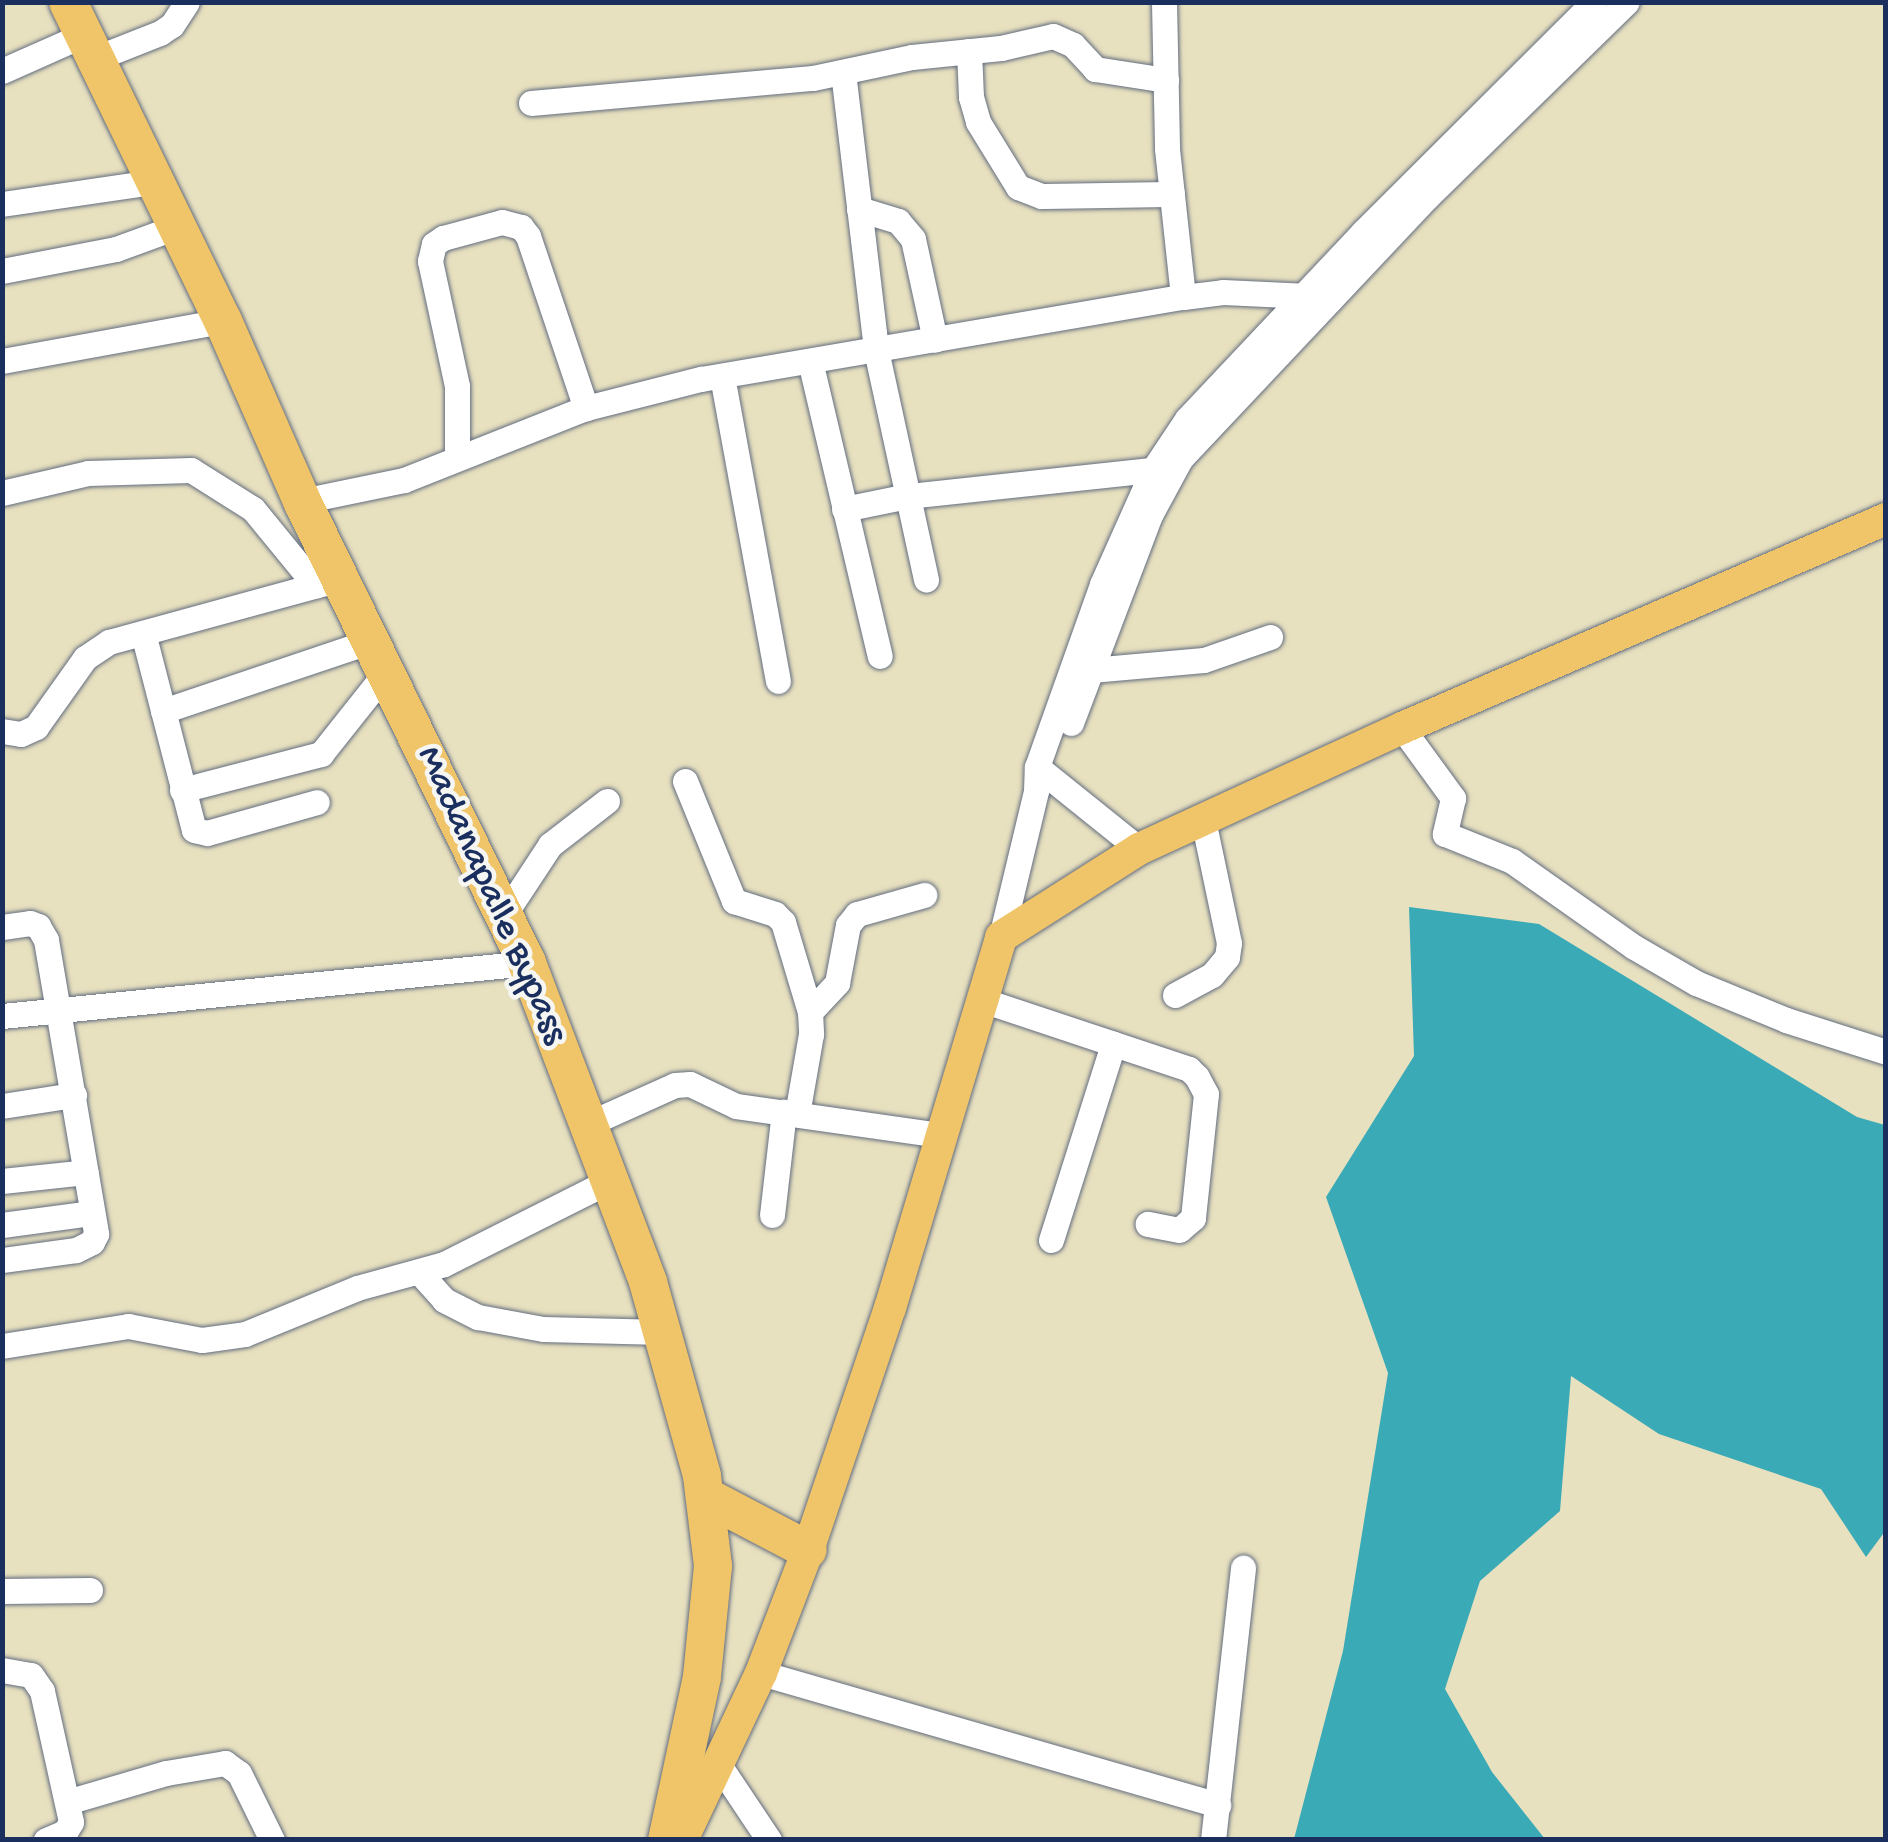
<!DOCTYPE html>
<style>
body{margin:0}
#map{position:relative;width:1888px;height:1842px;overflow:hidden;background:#e8e1bf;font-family:"Gochi Hand",sans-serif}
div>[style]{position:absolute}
.water>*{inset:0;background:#3aaab7}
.roads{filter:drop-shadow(0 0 2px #636d80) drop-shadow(0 0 2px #636d80)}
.minor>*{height:25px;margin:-12.5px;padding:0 12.5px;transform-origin:12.5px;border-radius:12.5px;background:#fff}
.major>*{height:32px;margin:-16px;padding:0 16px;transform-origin:16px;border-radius:16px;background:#f0c469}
.highway>*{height:38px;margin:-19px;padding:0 19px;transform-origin:19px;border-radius:19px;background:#f0c469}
span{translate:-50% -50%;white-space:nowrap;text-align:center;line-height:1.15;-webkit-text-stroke:9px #f6f6f2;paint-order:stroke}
.street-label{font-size:38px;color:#1b2f5e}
.frame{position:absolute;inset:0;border:5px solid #1b2f5e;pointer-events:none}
</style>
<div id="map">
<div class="water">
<i style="clip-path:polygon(1409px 907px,1539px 924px,1857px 1117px,1885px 1125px,1886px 1530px,1866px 1557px,1821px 1489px,1659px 1434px,1571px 1376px,1560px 1511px,1480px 1581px,1445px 1689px,1492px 1772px,1545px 1839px,1294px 1839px,1343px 1651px,1388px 1373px,1326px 1197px,1414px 1056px)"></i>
</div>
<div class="roads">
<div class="minor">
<i style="left:1164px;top:2px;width:147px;rotate:88.8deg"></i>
<i style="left:1167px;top:149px;width:149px;rotate:83.8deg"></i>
<i style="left:969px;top:51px;width:46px;rotate:87.5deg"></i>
<i style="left:971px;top:97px;width:26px;rotate:74deg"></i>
<i style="left:978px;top:122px;width:76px;rotate:58.4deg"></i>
<i style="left:1018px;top:187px;width:25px;rotate:21deg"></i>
<i style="left:1041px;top:196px;width:131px;rotate:-0.9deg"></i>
<i style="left:94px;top:59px;width:71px;rotate:-21.5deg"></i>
<i style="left:160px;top:33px;width:14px;rotate:-34deg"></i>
<i style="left:172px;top:25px;width:27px;rotate:-57deg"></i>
<i style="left:2px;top:71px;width:89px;rotate:-24deg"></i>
<i style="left:843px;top:72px;width:280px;rotate:83.2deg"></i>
<i style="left:876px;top:350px;width:235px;rotate:77.7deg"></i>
<i style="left:531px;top:103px;width:283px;rotate:-5.1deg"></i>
<i style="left:813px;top:78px;width:101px;rotate:-12deg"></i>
<i style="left:912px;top:57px;width:89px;rotate:-5.8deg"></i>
<i style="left:1001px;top:48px;width:53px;rotate:-13deg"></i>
<i style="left:1053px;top:36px;width:22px;rotate:24deg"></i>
<i style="left:1073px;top:45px;width:33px;rotate:47deg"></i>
<i style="left:1095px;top:69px;width:72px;rotate:8.8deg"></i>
<i style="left:2px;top:204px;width:153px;rotate:-8.3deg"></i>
<i style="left:859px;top:209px;width:41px;rotate:17.1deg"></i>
<i style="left:898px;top:221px;width:23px;rotate:50deg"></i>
<i style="left:913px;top:239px;width:103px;rotate:77.7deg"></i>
<i style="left:2px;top:271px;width:116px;rotate:-10.9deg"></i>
<i style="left:116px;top:249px;width:64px;rotate:-20.1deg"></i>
<i style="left:2px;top:361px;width:225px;rotate:-10.3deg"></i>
<i style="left:810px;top:361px;width:303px;rotate:76.7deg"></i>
<i style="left:722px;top:376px;width:310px;rotate:79.6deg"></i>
<i style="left:457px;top:458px;width:72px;rotate:-90deg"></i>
<i style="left:457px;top:386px;width:128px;rotate:-102.2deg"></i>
<i style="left:430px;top:261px;width:17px;rotate:-77deg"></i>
<i style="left:434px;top:244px;width:11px;rotate:-34deg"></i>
<i style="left:443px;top:238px;width:61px;rotate:-15.2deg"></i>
<i style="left:502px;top:222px;width:20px;rotate:15deg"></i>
<i style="left:521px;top:227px;width:11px;rotate:52deg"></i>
<i style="left:528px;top:236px;width:182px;rotate:71.4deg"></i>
<i style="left:2px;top:493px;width:88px;rotate:-13.1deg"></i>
<i style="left:88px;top:473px;width:103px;rotate:-1.7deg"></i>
<i style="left:191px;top:470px;width:73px;rotate:32.2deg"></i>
<i style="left:253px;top:509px;width:99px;rotate:50.7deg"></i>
<i style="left:302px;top:501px;width:104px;rotate:-11.6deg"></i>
<i style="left:404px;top:480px;width:196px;rotate:-21.6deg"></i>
<i style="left:586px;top:408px;width:119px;rotate:-14.2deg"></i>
<i style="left:701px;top:379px;width:489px;rotate:-9.7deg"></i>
<i style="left:1183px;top:297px;width:40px;rotate:-7.1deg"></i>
<i style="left:1223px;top:292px;width:107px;rotate:2.7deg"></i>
<i style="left:844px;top:509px;width:65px;rotate:-11.5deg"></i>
<i style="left:908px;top:496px;width:246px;rotate:-6.1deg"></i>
<i style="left:143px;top:633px;width:203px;rotate:75.5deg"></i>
<i style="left:194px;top:830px;width:13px;rotate:13deg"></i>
<i style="left:207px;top:833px;width:114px;rotate:-15.7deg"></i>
<i style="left:1091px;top:670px;width:113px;rotate:-5.1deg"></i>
<i style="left:1204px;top:660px;width:70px;rotate:-19.2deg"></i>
<i style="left:163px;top:711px;width:219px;rotate:-18.6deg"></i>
<i style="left:1071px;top:723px;width:222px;rotate:-69.2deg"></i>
<i style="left:1150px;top:515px;width:65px;rotate:-61.5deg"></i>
<i style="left:1181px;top:458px;width:359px;rotate:-46.7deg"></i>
<i style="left:1427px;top:197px;width:279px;rotate:-44.3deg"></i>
<i style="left:1402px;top:728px;width:87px;rotate:53.9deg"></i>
<i style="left:1453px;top:798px;width:37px;rotate:103deg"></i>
<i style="left:1445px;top:834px;width:72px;rotate:21.9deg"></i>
<i style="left:1512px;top:861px;width:149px;rotate:35.2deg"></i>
<i style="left:1634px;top:947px;width:72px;rotate:30.1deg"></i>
<i style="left:1696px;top:983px;width:97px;rotate:22.3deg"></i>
<i style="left:1786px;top:1020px;width:105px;rotate:17.7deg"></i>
<i style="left:2px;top:731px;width:19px;rotate:9deg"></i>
<i style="left:21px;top:734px;width:17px;rotate:-25deg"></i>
<i style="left:36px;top:727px;width:85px;rotate:-54.6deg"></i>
<i style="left:85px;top:658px;width:29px;rotate:-34deg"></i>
<i style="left:109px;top:642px;width:239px;rotate:-15.3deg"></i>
<i style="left:1037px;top:767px;width:131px;rotate:38.8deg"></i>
<i style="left:685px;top:781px;width:130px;rotate:67.8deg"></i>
<i style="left:734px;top:901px;width:43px;rotate:17.6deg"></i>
<i style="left:775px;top:914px;width:11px;rotate:45deg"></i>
<i style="left:783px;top:922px;width:94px;rotate:73.3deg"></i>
<i style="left:810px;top:1012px;width:22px;rotate:87deg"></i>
<i style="left:811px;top:1034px;width:81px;rotate:99.9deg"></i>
<i style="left:182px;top:790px;width:144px;rotate:-14.5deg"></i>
<i style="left:321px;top:754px;width:105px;rotate:-51.6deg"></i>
<i style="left:504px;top:915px;width:84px;rotate:-56.7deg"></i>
<i style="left:550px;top:845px;width:72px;rotate:-37.7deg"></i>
<i style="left:2px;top:927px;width:28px;rotate:-8deg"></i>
<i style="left:30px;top:923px;width:9px;rotate:21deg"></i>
<i style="left:38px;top:926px;width:16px;rotate:60deg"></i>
<i style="left:46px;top:940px;width:298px;rotate:80.3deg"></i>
<i style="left:96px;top:1234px;width:9px;rotate:117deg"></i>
<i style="left:92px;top:1242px;width:18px;rotate:153deg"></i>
<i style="left:76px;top:1250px;width:75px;rotate:172.3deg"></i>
<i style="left:1001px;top:937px;width:150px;rotate:-76.5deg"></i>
<i style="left:1036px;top:791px;width:24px;rotate:-88deg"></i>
<i style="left:1037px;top:767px;width:194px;rotate:-70.4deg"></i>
<i style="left:1102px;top:584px;width:125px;rotate:-65.9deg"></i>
<i style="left:1153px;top:470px;width:61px;rotate:-56.3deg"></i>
<i style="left:1187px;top:419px;width:257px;rotate:-46.7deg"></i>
<i style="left:1363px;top:232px;width:326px;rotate:-44.9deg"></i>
<i style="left:1175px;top:995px;width:42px;rotate:-28.4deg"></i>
<i style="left:1212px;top:975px;width:23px;rotate:-50deg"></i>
<i style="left:1227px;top:957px;width:14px;rotate:-82deg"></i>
<i style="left:1229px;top:943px;width:126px;rotate:-101.9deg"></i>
<i style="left:982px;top:1000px;width:218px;rotate:18.4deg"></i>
<i style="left:1189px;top:1069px;width:11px;rotate:45deg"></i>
<i style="left:1197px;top:1077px;width:19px;rotate:62deg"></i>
<i style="left:1206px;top:1094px;width:125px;rotate:96deg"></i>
<i style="left:1193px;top:1218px;width:18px;rotate:139deg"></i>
<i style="left:1179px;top:1230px;width:32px;rotate:-169deg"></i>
<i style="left:810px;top:1012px;width:40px;rotate:-47deg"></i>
<i style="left:837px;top:983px;width:59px;rotate:-79.3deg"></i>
<i style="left:848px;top:925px;width:14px;rotate:-51deg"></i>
<i style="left:857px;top:914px;width:70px;rotate:-15.8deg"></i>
<i style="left:2px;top:1016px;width:528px;rotate:-5.76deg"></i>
<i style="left:2px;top:1106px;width:73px;rotate:-8.7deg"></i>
<i style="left:588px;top:1124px;width:95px;rotate:-24.1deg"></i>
<i style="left:675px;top:1085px;width:15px;rotate:-4deg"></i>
<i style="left:690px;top:1084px;width:51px;rotate:25.6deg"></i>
<i style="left:736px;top:1106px;width:207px;rotate:8.1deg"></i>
<i style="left:2px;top:1181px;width:84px;rotate:-6.1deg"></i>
<i style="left:772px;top:1215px;width:104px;rotate:-83.4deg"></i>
<i style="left:2px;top:1225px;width:91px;rotate:-7.6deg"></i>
<i style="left:1051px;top:1240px;width:206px;rotate:-72.4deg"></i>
<i style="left:420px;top:1273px;width:36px;rotate:48deg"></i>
<i style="left:444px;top:1300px;width:38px;rotate:27deg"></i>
<i style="left:478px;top:1317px;width:66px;rotate:10.5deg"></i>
<i style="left:543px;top:1329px;width:120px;rotate:1.4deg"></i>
<i style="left:2px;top:1346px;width:128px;rotate:-9deg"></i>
<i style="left:128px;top:1326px;width:75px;rotate:10.7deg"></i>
<i style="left:202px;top:1340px;width:43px;rotate:-7.9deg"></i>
<i style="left:245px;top:1334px;width:121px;rotate:-22.3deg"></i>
<i style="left:357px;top:1288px;width:90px;rotate:-15.4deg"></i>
<i style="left:444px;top:1264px;width:185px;rotate:-26.7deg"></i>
<i style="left:2px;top:1591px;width:88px;rotate:-0.7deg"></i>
<i style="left:2px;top:1670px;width:29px;rotate:10deg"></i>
<i style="left:31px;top:1675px;width:19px;rotate:55deg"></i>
<i style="left:42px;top:1691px;width:134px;rotate:77.5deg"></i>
<i style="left:71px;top:1822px;width:12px;rotate:121deg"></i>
<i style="left:65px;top:1832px;width:21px;rotate:157deg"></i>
<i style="left:761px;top:1673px;width:476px;rotate:16.1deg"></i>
<i style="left:717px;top:1762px;width:94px;rotate:56.3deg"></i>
<i style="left:67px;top:1802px;width:103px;rotate:-16.3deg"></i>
<i style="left:166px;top:1773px;width:60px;rotate:-9.6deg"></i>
<i style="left:225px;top:1763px;width:17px;rotate:36deg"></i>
<i style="left:239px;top:1773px;width:75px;rotate:63.8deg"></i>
<i style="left:1213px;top:1840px;width:274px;rotate:-83.7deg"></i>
</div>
<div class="major">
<i style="left:682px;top:1840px;width:185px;rotate:-64.7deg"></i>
<i style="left:761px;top:1673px;width:132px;rotate:-69.1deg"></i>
<i style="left:808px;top:1550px;width:256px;rotate:-71.3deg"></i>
<i style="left:890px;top:1308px;width:387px;rotate:-73.3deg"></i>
<i style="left:1001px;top:937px;width:164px;rotate:-32.5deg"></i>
<i style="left:1139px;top:849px;width:289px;rotate:-24.7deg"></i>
<i style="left:1402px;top:728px;width:527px;rotate:-23.36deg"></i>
</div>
<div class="highway">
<i style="left:68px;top:2px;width:355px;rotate:64.1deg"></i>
<i style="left:223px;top:321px;width:197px;rotate:66.3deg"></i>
<i style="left:302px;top:501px;width:514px;rotate:64.03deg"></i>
<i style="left:527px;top:963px;width:341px;rotate:69.2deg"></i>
<i style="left:648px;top:1282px;width:201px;rotate:74.4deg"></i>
<i style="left:702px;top:1476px;width:91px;rotate:83deg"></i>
<i style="left:713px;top:1566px;width:112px;rotate:95.7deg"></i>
<i style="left:702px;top:1677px;width:167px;rotate:102.1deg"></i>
<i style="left:705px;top:1496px;width:116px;rotate:27.7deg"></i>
</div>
</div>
<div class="street-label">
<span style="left:490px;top:896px;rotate:66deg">Madanapalle Bypass</span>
</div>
<div class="frame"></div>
</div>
